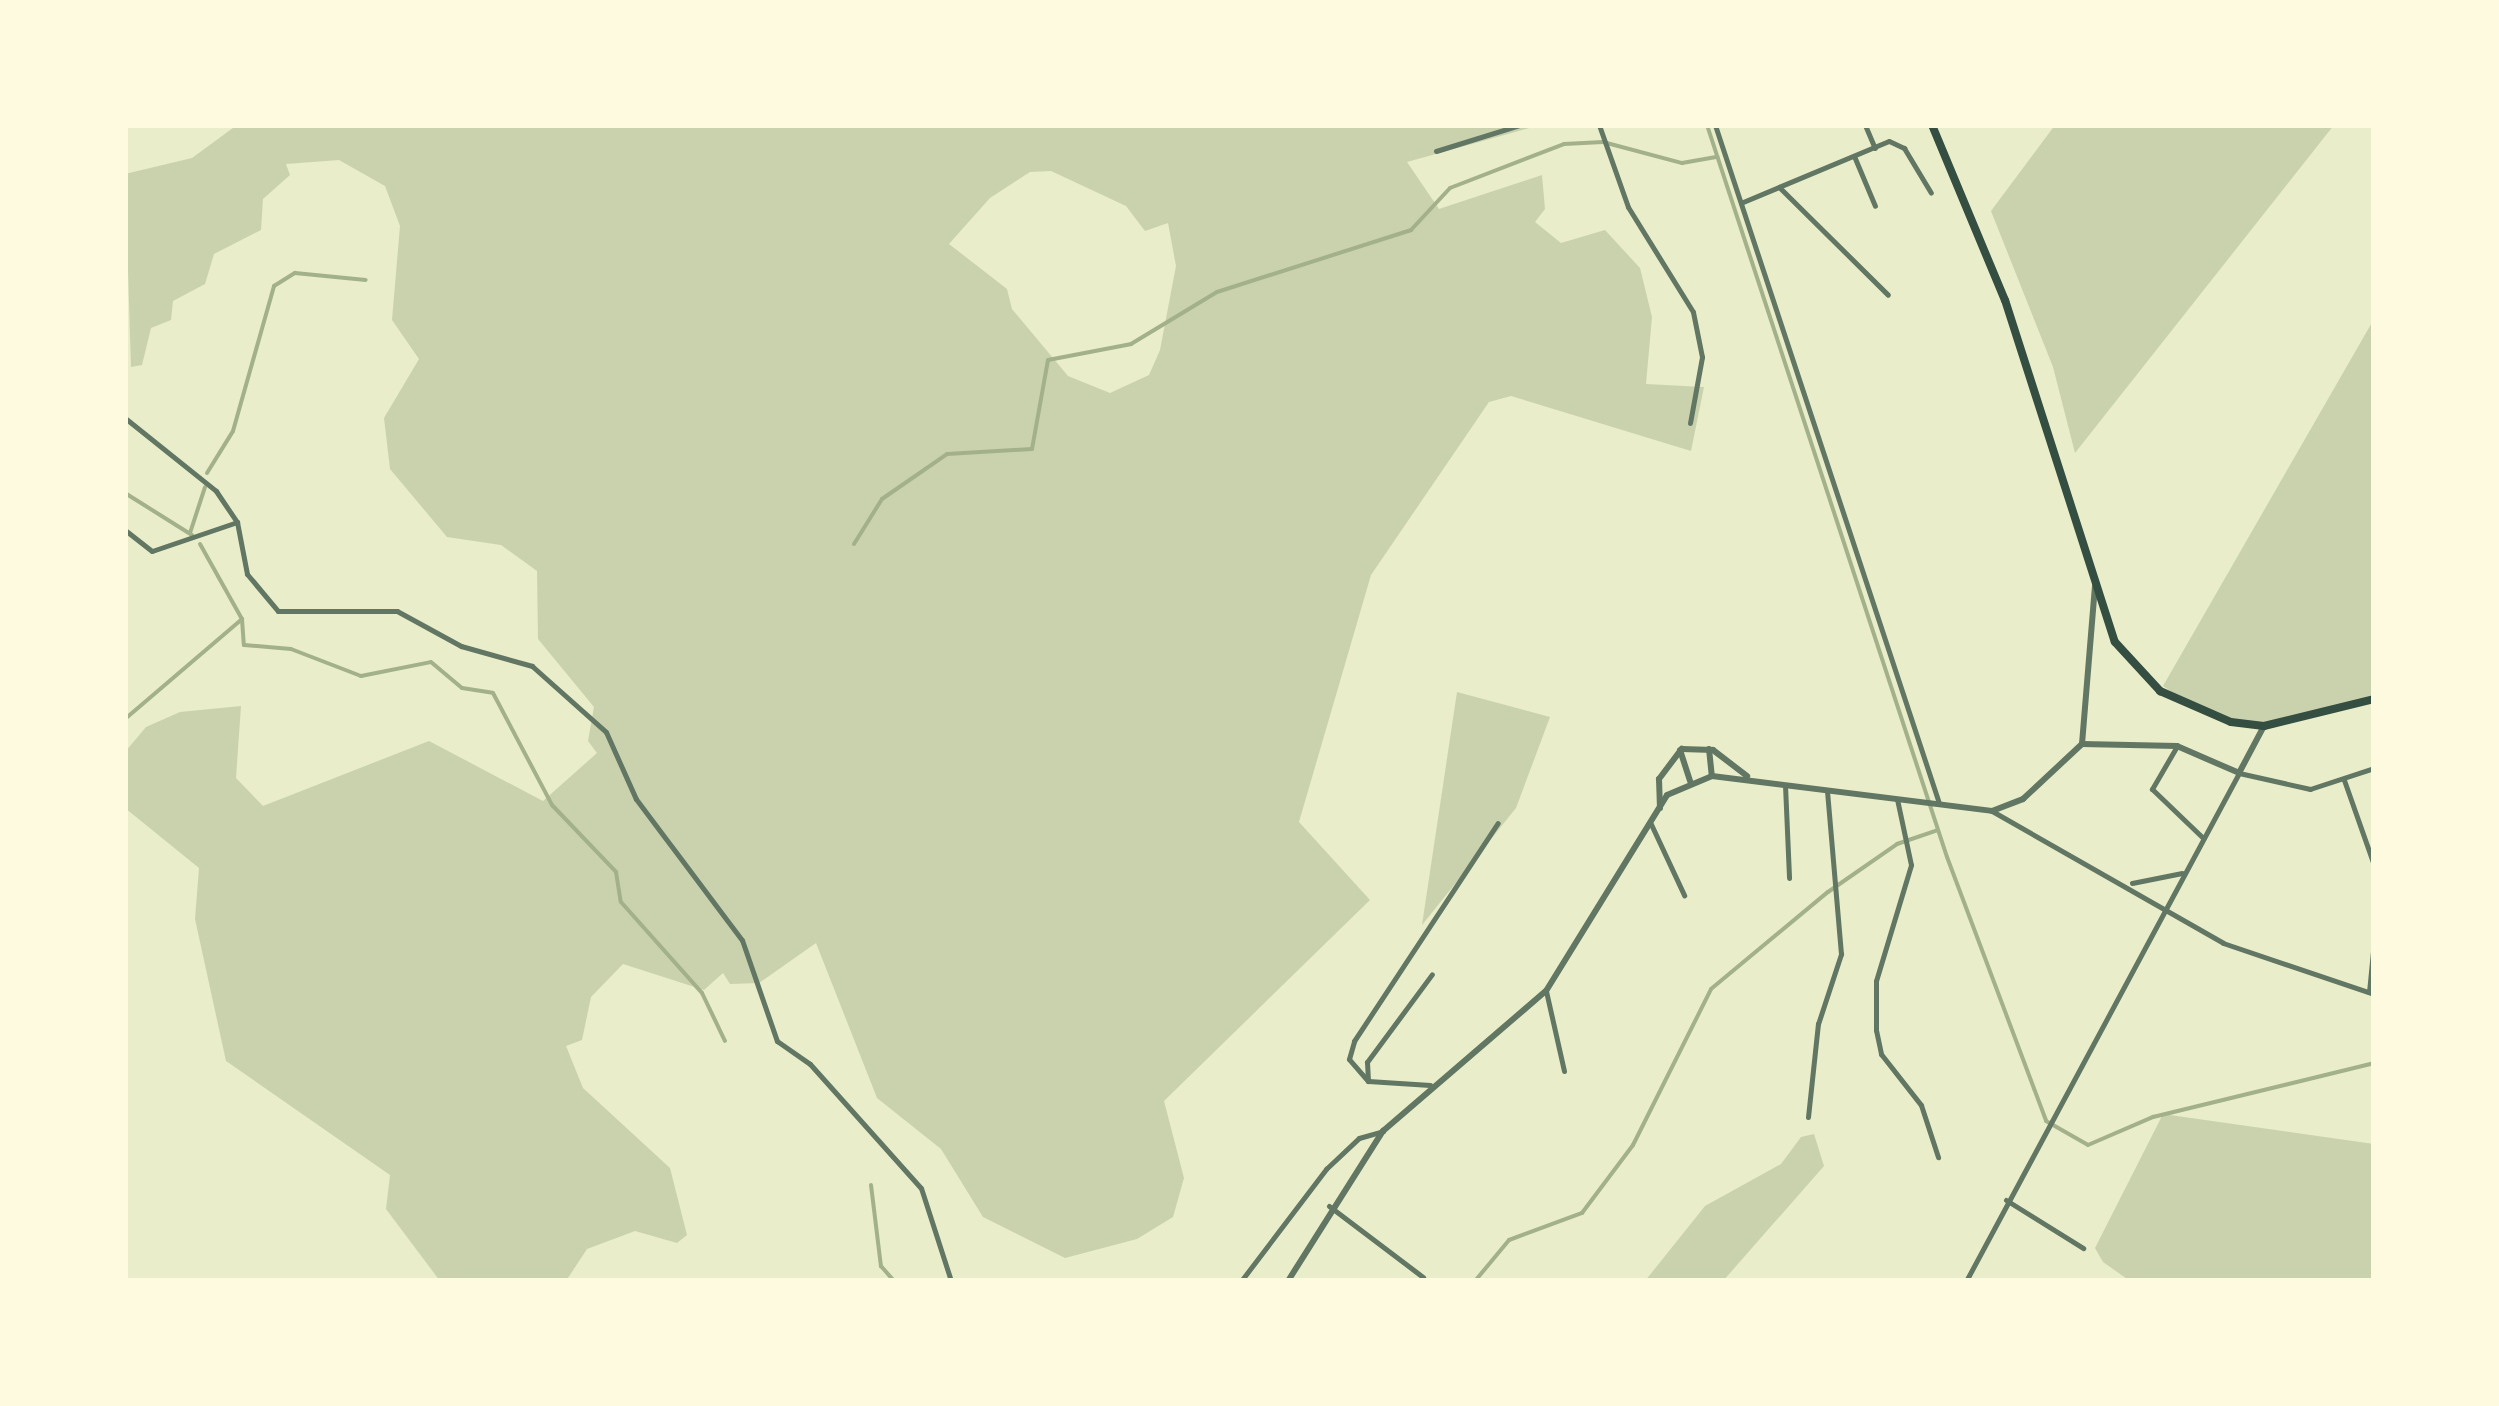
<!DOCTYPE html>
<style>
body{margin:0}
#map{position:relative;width:2499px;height:1406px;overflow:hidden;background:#e9edc9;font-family:"Varela Round",sans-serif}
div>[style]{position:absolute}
.green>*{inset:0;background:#cad2ad}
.stream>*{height:4px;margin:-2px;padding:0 2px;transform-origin:2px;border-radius:2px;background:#a3b18a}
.minor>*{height:5px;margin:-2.5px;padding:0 2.5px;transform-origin:2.5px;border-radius:2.5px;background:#617663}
.tertiary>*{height:6px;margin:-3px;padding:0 3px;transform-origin:3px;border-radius:3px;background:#617663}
.primary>*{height:8px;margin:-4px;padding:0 4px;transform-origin:4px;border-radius:4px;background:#344e41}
span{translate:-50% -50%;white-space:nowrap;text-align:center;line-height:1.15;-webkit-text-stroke:8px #fefae0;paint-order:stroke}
.frame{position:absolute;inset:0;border:128px solid #fefae0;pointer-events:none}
</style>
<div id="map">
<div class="green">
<i style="clip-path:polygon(evenodd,237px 125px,1540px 125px,1407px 162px,1439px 209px,1542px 175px,1545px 209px,1535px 222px,1561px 243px,1605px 230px,1640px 268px,1652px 317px,1646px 384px,1704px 387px,1691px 451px,1511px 396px,1489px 402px,1371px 575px,1299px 822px,1370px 900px,1164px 1101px,1184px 1178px,1173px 1217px,1137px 1239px,1065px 1258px,983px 1217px,941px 1149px,877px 1098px,816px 943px,759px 983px,730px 984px,723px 973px,704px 990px,623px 964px,591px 997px,582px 1040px,566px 1046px,583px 1088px,670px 1168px,687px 1235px,677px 1243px,635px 1231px,587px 1249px,566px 1281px,440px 1281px,386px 1209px,390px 1175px,226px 1061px,195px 919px,199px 868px,125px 808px,125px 752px,146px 727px,180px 712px,241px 706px,236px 778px,263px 806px,429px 741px,543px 801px,597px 753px,588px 741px,594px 707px,538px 639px,537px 571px,501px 545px,447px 537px,390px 469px,384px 418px,419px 359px,392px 320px,400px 226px,385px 186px,339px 160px,286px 164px,290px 175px,263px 199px,261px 230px,214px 254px,205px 284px,173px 301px,171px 320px,151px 328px,142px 365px,131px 367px,125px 174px,192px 158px,237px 125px,1051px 171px,1126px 206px,1145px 231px,1168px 223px,1176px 266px,1160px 350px,1149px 375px,1110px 393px,1068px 376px,1012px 309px,1007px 289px,949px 244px,990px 198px,1030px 172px,1051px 171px)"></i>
<i style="clip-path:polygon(2055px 125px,2334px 125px,2075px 453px,2053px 367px,1991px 211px)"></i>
<i style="clip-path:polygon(2374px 319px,2374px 698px,2274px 723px,2238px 722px,2185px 701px,2163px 686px)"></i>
<i style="clip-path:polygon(1457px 692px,1550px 717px,1516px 808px,1422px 925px)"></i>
<i style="clip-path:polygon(2163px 1114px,2374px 1144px,2374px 1281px,2130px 1281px,2103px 1262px,2095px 1248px)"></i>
<i style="clip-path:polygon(1814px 1134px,1824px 1166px,1723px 1281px,1645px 1281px,1705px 1206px,1781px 1164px,1801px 1137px)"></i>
</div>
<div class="stream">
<i style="left:1707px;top:125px;width:770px;rotate:71.85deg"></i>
<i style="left:1947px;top:857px;width:282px;rotate:69.4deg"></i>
<i style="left:2046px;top:1121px;width:48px;rotate:29.7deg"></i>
<i style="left:2088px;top:1145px;width:71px;rotate:-23.3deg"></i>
<i style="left:2153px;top:1117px;width:228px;rotate:-13.7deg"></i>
<i style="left:207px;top:473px;width:49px;rotate:-58.2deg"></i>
<i style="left:233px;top:431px;width:151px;rotate:-74.2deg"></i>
<i style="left:274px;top:286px;width:25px;rotate:-32deg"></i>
<i style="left:295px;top:273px;width:71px;rotate:5.6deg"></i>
<i style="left:125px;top:493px;width:79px;rotate:32.1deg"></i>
<i style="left:190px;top:533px;width:48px;rotate:-71.9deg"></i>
<i style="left:200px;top:544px;width:86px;rotate:60.8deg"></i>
<i style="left:242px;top:619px;width:26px;rotate:86deg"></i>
<i style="left:244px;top:645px;width:47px;rotate:4.9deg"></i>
<i style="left:291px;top:649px;width:75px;rotate:21.1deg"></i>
<i style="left:361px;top:676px;width:71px;rotate:-11.3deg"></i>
<i style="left:431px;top:662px;width:40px;rotate:40deg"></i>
<i style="left:462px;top:688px;width:31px;rotate:9deg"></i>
<i style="left:493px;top:693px;width:127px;rotate:62.2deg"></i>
<i style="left:552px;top:805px;width:93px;rotate:46.3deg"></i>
<i style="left:616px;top:872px;width:30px;rotate:81deg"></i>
<i style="left:621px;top:902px;width:122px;rotate:48.3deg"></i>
<i style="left:702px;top:993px;width:53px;rotate:64.4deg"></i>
<i style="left:854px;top:544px;width:53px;rotate:-58.1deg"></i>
<i style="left:882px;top:499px;width:79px;rotate:-34.7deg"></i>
<i style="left:947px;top:454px;width:85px;rotate:-3.4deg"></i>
<i style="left:1032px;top:449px;width:90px;rotate:-79.8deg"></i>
<i style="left:1048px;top:360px;width:85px;rotate:-10.9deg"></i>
<i style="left:1131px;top:344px;width:100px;rotate:-31.2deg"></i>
<i style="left:1217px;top:292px;width:204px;rotate:-17.7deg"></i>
<i style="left:1411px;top:230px;width:57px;rotate:-47.1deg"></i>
<i style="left:1450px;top:188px;width:122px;rotate:-21.1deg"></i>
<i style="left:1564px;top:144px;width:39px;rotate:-3deg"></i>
<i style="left:1603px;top:142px;width:82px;rotate:14.9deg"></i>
<i style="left:1682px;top:163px;width:36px;rotate:-10deg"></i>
<i style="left:125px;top:719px;width:154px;rotate:-40.5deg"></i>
<i style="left:871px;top:1185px;width:82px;rotate:83deg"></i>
<i style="left:881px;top:1266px;width:20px;rotate:49deg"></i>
<i style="left:1475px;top:1281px;width:53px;rotate:-50.3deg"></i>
<i style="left:1509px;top:1240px;width:78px;rotate:-20.3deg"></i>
<i style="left:1582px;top:1213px;width:85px;rotate:-53.1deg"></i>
<i style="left:1633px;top:1145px;width:174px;rotate:-63.4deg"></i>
<i style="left:1711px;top:989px;width:152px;rotate:-39.7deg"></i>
<i style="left:1828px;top:892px;width:84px;rotate:-34.8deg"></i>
<i style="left:1897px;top:844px;width:43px;rotate:-18.9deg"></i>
</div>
<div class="minor">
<i style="left:1599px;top:125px;width:87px;rotate:70.5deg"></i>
<i style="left:1628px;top:207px;width:123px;rotate:58.2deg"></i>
<i style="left:1693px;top:312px;width:46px;rotate:78.7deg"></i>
<i style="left:1702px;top:357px;width:67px;rotate:100.3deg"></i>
<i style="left:1715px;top:125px;width:714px;rotate:71.72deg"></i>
<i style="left:1865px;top:125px;width:25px;rotate:67deg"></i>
<i style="left:1436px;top:151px;width:88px;rotate:-17.2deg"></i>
<i style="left:1854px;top:156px;width:54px;rotate:67.2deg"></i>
<i style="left:1779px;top:187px;width:153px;rotate:44.7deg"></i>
<i style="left:1743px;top:202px;width:158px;rotate:-22.7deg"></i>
<i style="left:1889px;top:141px;width:17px;rotate:25deg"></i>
<i style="left:1904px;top:148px;width:52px;rotate:59deg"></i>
<i style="left:125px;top:418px;width:117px;rotate:38.7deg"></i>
<i style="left:216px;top:491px;width:37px;rotate:56deg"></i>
<i style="left:237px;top:522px;width:53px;rotate:79.1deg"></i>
<i style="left:247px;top:574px;width:48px;rotate:50deg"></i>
<i style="left:278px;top:611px;width:119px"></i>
<i style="left:397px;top:611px;width:73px;rotate:28.7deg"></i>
<i style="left:461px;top:646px;width:74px;rotate:15.7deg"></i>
<i style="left:532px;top:666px;width:99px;rotate:41.7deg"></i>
<i style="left:606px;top:732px;width:73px;rotate:65.9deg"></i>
<i style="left:636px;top:799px;width:176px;rotate:53.1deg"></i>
<i style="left:742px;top:940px;width:107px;rotate:70.9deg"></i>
<i style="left:777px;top:1041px;width:40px;rotate:34.9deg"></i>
<i style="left:810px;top:1064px;width:166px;rotate:48.2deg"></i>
<i style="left:921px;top:1188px;width:98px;rotate:72.1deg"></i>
<i style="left:125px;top:530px;width:34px;rotate:38deg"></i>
<i style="left:152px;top:551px;width:90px;rotate:-18.8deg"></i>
<i style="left:2177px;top:746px;width:50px;rotate:120.2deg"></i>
<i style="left:2152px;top:789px;width:69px;rotate:43.8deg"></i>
<i style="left:2344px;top:780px;width:90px;rotate:70.6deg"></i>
<i style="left:1785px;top:785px;width:93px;rotate:87.5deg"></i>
<i style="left:1897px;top:799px;width:67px;rotate:78deg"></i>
<i style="left:1911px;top:865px;width:121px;rotate:106.8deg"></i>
<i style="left:1876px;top:981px;width:49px;rotate:90deg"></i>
<i style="left:1876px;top:1030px;width:25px;rotate:78deg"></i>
<i style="left:1881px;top:1054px;width:65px;rotate:51.9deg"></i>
<i style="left:1921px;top:1105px;width:55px;rotate:71.9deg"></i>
<i style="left:1992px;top:811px;width:266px;rotate:29.7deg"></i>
<i style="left:2223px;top:943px;width:159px;rotate:18.7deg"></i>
<i style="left:1650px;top:822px;width:81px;rotate:65deg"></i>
<i style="left:2132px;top:883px;width:51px;rotate:-11.3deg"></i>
<i style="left:1546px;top:991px;width:82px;rotate:77.3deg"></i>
<i style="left:2369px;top:992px;width:51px;rotate:-84.4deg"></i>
<i style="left:1368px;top:1081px;width:29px;rotate:-131deg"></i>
<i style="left:1349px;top:1059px;width:19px;rotate:-74deg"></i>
<i style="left:1354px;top:1041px;width:261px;rotate:-56.6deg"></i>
<i style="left:1430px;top:1085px;width:62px;rotate:-176.3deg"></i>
<i style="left:1368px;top:1081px;width:19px;rotate:-93deg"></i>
<i style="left:1367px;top:1062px;width:109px;rotate:-53.5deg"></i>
<i style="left:1808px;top:1117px;width:94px;rotate:-83.9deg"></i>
<i style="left:1818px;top:1024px;width:74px;rotate:-71.8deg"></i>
<i style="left:1841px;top:954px;width:164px;rotate:-94.9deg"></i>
<i style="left:2006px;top:1200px;width:91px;rotate:31.9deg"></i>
<i style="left:1329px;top:1206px;width:118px;rotate:37.1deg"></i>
<i style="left:1241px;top:1281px;width:141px;rotate:-52.8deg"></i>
<i style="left:1326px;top:1169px;width:45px;rotate:-43.2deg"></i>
<i style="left:1359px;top:1138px;width:25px;rotate:-16deg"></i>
<i style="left:1966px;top:1281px;width:577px;rotate:-61.75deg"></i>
<i style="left:2239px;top:773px;width:73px;rotate:12.7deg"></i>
<i style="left:2310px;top:789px;width:67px;rotate:-18.2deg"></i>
</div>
<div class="tertiary">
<i style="left:2082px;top:744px;width:95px;rotate:1.2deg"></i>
<i style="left:2177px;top:746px;width:68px;rotate:23.5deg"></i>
<i style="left:2239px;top:773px;width:53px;rotate:-62deg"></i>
<i style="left:1709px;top:749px;width:27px;rotate:84deg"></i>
<i style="left:1680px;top:750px;width:33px;rotate:72deg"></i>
<i style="left:1660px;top:808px;width:29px;rotate:-92deg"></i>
<i style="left:1659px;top:779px;width:38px;rotate:-53deg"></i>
<i style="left:1682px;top:749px;width:31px;rotate:2deg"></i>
<i style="left:1713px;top:750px;width:43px;rotate:37.4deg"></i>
<i style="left:1288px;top:1281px;width:178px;rotate:-57.7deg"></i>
<i style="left:1383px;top:1131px;width:215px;rotate:-40.7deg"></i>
<i style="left:1546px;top:991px;width:230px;rotate:-58.3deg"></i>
<i style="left:1667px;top:795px;width:49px;rotate:-22.9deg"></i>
<i style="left:1712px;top:776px;width:282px;rotate:7.1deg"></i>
<i style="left:1992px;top:811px;width:33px;rotate:-21deg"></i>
<i style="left:2023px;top:799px;width:81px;rotate:-43deg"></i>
<i style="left:2082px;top:744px;width:158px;rotate:-85.3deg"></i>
</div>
<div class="primary">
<i style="left:1932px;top:125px;width:190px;rotate:67.4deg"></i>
<i style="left:2005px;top:300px;width:359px;rotate:72.2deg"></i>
<i style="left:2115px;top:642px;width:67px;rotate:47.4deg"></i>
<i style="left:2160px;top:691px;width:77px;rotate:23.6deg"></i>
<i style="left:2231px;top:722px;width:33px;rotate:7deg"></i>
<i style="left:2264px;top:726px;width:113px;rotate:-13.8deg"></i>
</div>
<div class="frame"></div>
</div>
